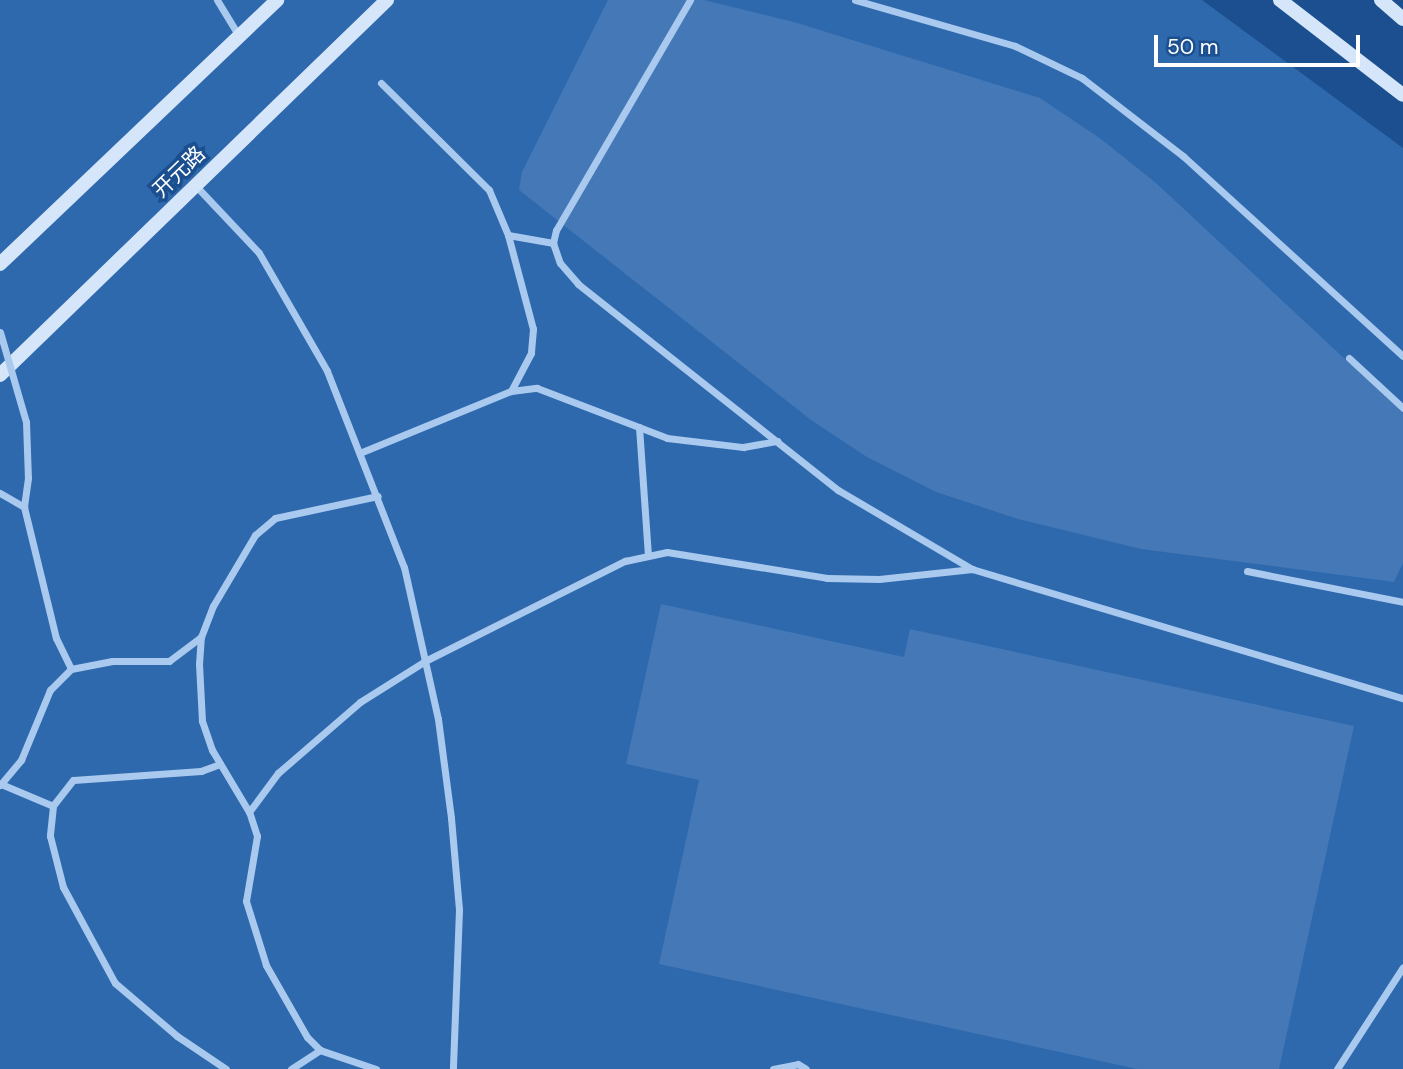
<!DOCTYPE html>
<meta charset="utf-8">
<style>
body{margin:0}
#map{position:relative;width:1403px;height:1069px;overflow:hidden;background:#1b4f8f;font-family:"DM Sans","Noto Sans SC",sans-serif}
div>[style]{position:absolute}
.green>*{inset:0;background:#2e69ad}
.building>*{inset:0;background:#4478b7}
.street>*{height:7px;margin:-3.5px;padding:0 3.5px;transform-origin:3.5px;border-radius:3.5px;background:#a9c9ee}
.secondary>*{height:14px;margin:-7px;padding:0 7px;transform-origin:7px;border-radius:7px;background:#d6e6fa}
.street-bridge>*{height:7px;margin:-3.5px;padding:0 3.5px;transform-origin:3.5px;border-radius:3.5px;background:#a9c9ee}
span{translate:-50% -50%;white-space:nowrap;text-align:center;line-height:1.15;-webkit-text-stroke:7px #1b4f8f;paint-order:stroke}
.street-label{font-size:21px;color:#fff}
.scale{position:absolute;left:1154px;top:35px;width:206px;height:32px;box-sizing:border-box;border:4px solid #fff;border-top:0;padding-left:9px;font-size:21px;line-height:24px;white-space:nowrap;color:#fff;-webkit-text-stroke:5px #1b4f8f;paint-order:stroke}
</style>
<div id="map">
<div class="green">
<i style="clip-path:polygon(0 0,1202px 0,1403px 148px,1403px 1069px,0 1069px)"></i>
</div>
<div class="building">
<i style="clip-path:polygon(608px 0,704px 0,794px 22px,1040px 98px,1101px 139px,1156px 183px,1403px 413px,1403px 563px,1394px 582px,1141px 549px,1018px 519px,936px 492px,867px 457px,811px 420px,519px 190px,522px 172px)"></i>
<i style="clip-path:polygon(661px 604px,904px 657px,910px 629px,1354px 726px,1279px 1069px,1137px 1069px,659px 964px,699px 780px,626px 764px)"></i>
</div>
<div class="street">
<i style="left:217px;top:0;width:42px;rotate:58.6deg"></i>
<i style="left:690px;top:0;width:266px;rotate:120.2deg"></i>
<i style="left:556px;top:230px;width:13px;rotate:103deg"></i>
<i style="left:553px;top:243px;width:21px;rotate:71deg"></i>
<i style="left:560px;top:263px;width:28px;rotate:49deg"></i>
<i style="left:578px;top:284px;width:332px;rotate:38.4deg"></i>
<i style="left:838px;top:490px;width:156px;rotate:30.5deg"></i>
<i style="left:972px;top:569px;width:450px;rotate:16.7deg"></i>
<i style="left:855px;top:0;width:166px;rotate:16deg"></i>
<i style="left:1015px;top:46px;width:74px;rotate:25.5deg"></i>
<i style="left:1082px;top:78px;width:128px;rotate:37.7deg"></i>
<i style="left:1183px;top:156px;width:297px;rotate:42.3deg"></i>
<i style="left:381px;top:83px;width:152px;rotate:44.7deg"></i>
<i style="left:489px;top:190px;width:49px;rotate:67.1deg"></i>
<i style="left:508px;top:235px;width:97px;rotate:75.1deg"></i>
<i style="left:533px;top:329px;width:24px;rotate:95deg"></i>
<i style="left:531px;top:353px;width:43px;rotate:117.8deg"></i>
<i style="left:195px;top:185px;width:93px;rotate:46.7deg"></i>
<i style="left:259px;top:253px;width:136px;rotate:60deg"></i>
<i style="left:327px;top:371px;width:211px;rotate:68.6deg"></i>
<i style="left:404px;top:567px;width:156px;rotate:77.4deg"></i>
<i style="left:438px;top:719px;width:100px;rotate:82.5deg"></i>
<i style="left:451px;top:818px;width:92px;rotate:85deg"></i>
<i style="left:459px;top:910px;width:159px;rotate:92.2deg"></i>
<i style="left:508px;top:235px;width:46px;rotate:10.1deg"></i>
<i style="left:1349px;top:358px;width:74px;rotate:42.8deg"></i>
<i style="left:639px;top:427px;width:129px;rotate:86deg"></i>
<i style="left:362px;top:452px;width:161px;rotate:-22.3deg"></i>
<i style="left:511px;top:391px;width:26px;rotate:-7deg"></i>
<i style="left:537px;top:388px;width:139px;rotate:21deg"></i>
<i style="left:667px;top:438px;width:77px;rotate:6.8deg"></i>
<i style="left:743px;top:447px;width:35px;rotate:-10deg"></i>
<i style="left:0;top:493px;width:28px;rotate:30deg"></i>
<i style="left:1247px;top:571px;width:159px;rotate:11.2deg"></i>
<i style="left:220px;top:764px;width:20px;rotate:160deg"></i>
<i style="left:201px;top:771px;width:128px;rotate:176deg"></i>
<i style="left:73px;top:780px;width:33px;rotate:128deg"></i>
<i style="left:53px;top:806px;width:30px;rotate:96deg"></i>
<i style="left:50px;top:836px;width:53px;rotate:75.7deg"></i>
<i style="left:63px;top:887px;width:109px;rotate:61.6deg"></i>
<i style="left:115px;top:983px;width:82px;rotate:40.5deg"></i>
<i style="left:177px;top:1036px;width:59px;rotate:34deg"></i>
<i style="left:1px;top:784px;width:56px;rotate:22.9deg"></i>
<i style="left:0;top:785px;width:33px;rotate:-50deg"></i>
<i style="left:21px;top:760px;width:76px;rotate:-67.5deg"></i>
<i style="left:50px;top:690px;width:30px;rotate:-45deg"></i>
<i style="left:71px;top:669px;width:42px;rotate:-11deg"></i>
<i style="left:112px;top:661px;width:57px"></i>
<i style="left:169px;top:661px;width:40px;rotate:-37deg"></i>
<i style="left:249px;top:812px;width:49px;rotate:-53.4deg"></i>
<i style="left:278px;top:773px;width:108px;rotate:-40.9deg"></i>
<i style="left:360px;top:702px;width:77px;rotate:-32.2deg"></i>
<i style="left:425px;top:661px;width:224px;rotate:-26.6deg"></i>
<i style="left:625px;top:561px;width:43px;rotate:-12.1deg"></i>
<i style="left:667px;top:552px;width:162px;rotate:9.2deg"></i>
<i style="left:827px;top:578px;width:52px;rotate:1.1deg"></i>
<i style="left:879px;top:579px;width:94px;rotate:-6.1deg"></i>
<i style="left:291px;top:1069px;width:35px;rotate:-33deg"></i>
<i style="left:376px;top:1069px;width:59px;rotate:-161.3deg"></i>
<i style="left:320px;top:1050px;width:18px;rotate:-135deg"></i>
<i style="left:307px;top:1037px;width:83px;rotate:-119.7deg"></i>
<i style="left:266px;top:965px;width:67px;rotate:-107.4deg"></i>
<i style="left:246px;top:901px;width:66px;rotate:-80.4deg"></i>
<i style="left:257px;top:836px;width:25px;rotate:-108deg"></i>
<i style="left:249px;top:812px;width:72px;rotate:-120.8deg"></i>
<i style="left:212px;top:750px;width:31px;rotate:-109deg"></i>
<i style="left:202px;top:721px;width:57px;rotate:-93deg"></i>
<i style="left:199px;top:664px;width:27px;rotate:-86deg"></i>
<i style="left:201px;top:637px;width:33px;rotate:-69deg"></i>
<i style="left:213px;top:606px;width:82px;rotate:-59.4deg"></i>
<i style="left:255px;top:535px;width:26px;rotate:-40deg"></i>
<i style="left:275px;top:518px;width:105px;rotate:-12.1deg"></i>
<i style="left:773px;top:1069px;width:25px;rotate:-11deg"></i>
<i style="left:798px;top:1064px;width:9px;rotate:32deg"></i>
<i style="left:1337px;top:1069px;width:121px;rotate:-57.1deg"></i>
</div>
<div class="secondary">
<i style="left:1280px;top:0;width:155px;rotate:37.7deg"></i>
<i style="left:1381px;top:0;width:29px;rotate:41deg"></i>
<i style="left:0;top:264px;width:383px;rotate:-43.6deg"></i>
<i style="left:0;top:375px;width:539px;rotate:-44.1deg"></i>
</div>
<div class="street-bridge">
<i style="left:0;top:332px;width:94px;rotate:73.9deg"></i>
<i style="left:26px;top:422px;width:56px;rotate:88deg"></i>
<i style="left:28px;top:478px;width:29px;rotate:98deg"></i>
<i style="left:24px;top:507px;width:135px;rotate:76.3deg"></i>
<i style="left:56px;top:638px;width:34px;rotate:64deg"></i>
</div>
<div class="street-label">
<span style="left:179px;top:172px;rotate:-44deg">开元路</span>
</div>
<div class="scale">50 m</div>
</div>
